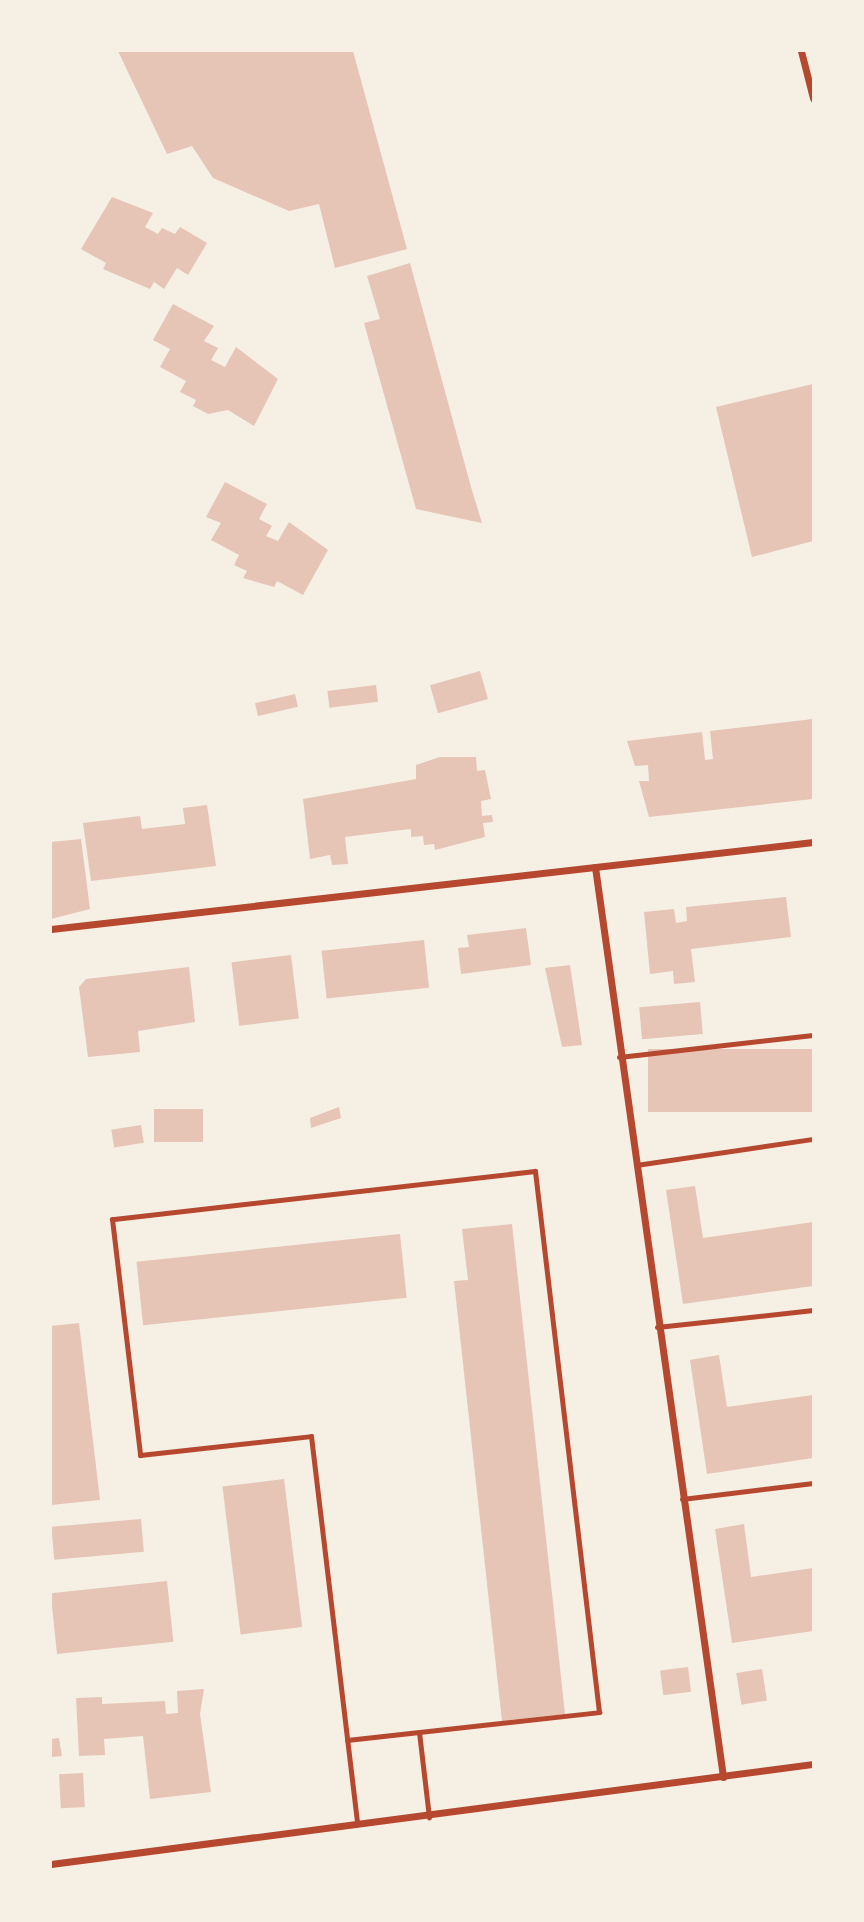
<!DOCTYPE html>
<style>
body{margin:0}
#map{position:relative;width:864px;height:1922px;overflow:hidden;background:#f6efe4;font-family:"Exo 2",sans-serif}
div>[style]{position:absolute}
.building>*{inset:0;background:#e6c5b7;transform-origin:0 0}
.service>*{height:5px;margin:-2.5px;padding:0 2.5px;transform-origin:2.5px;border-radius:2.5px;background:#b5482f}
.minor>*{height:7px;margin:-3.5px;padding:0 3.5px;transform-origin:3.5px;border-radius:3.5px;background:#b5482f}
span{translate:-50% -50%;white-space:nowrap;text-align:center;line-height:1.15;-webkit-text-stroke:5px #f6efe4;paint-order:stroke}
.frame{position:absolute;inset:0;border:52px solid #f6efe4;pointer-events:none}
</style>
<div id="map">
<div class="building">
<i style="clip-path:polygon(118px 51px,353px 51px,407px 249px,335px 268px,319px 204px,289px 211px,213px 178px,192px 146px,167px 154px)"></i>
<i style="clip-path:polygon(112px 197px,153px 213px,145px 227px,158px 234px,162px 228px,175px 234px,180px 227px,207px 243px,188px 275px,177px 268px,164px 289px,154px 282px,150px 289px,103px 269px,106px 263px,81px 249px)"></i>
<i style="clip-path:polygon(410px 263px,471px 487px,482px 523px,416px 509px,364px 323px,380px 319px,367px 276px)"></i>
<i style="clip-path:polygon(173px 304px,214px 326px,204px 341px,218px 348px,211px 360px,225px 367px,236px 347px,278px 379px,254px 426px,228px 410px,208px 414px,193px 406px,196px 400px,180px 392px,186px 381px,160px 367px,170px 349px,153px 340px)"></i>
<i style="clip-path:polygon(813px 384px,813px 541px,752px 557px,716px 407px)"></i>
<i style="clip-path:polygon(225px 482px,267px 504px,259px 519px,272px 526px,266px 536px,278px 541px,289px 522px,328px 550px,303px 595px,277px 581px,274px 587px,243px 578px,247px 571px,234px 565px,239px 555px,211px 540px,221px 523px,206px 517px)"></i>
<i style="left:480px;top:671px;width:29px;height:52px;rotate:74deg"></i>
<i style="left:376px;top:685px;width:17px;height:49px;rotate:83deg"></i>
<i style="left:295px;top:694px;width:13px;height:41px;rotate:77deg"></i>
<i style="clip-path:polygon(813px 719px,813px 799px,649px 817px,639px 781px,649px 781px,648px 765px,635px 766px,627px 741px,702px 732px,705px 760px,713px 759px,710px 731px)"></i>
<i style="clip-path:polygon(440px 757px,476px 757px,477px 771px,485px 770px,491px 799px,481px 801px,482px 816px,492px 815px,493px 822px,483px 823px,485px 837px,435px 850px,434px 844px,424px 845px,423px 836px,411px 837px,411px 829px,393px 831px,345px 837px,348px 864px,332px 865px,330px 855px,310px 859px,303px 799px,416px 779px,416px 765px)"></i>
<i style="clip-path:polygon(207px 805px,216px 866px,91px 881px,83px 823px,140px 816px,142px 829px,185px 824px,183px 808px)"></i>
<i style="clip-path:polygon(81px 839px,90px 909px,51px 919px,51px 842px)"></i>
<i style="clip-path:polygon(786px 897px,791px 937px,691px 949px,695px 982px,674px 984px,673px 971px,650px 974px,644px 912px,674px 909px,676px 923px,687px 921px,686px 907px)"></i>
<i style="clip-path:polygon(526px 928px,531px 965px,461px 974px,458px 948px,469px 947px,467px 935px)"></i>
<i style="left:424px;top:940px;width:48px;height:103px;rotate:84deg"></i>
<i style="left:291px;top:955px;width:64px;height:60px;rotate:83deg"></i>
<i style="clip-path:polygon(570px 965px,582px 1045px,562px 1047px,545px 968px)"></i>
<i style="clip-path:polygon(189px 967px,195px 1022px,138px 1031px,140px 1052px,88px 1057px,79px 987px,86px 979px)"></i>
<i style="left:700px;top:1002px;width:32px;height:61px;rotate:85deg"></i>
<i style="left:813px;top:1049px;width:63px;height:165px;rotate:90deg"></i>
<i style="clip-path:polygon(339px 1107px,341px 1118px,311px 1128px,310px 1118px)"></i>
<i style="left:203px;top:1109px;width:33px;height:49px;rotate:90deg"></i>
<i style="left:141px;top:1125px;width:18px;height:30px;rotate:81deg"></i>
<i style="clip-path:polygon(695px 1186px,703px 1238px,813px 1222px,813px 1286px,683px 1304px,666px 1190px)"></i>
<i style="clip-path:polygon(512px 1224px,565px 1714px,502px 1721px,454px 1281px,468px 1280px,462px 1229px)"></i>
<i style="left:400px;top:1234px;width:64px;height:265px;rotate:84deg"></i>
<i style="clip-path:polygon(79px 1323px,100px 1500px,51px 1505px,51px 1326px)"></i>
<i style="clip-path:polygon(719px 1355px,727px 1407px,813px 1395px,813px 1458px,707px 1474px,690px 1360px)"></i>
<i style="left:284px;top:1479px;width:149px;height:62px;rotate:83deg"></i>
<i style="left:141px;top:1519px;width:33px;height:90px;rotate:85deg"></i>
<i style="clip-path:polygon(744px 1524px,751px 1577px,813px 1568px,813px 1631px,732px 1643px,715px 1529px)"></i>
<i style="left:167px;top:1581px;width:61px;height:117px;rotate:84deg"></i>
<i style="left:688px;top:1667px;width:25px;height:28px;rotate:83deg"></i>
<i style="left:762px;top:1669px;width:32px;height:26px;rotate:81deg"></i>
<i style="clip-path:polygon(204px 1689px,200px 1714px,211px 1792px,150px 1799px,143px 1736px,104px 1739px,105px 1755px,79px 1756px,76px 1698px,102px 1697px,102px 1704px,165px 1701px,166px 1714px,178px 1713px,177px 1691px)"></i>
<i style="clip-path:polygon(59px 1738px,62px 1756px,51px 1757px,51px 1739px)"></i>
<i style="left:83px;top:1773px;width:34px;height:24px;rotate:87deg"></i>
</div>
<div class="service">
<i style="left:619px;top:1057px;width:195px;rotate:-6.5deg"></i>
<i style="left:636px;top:1165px;width:179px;rotate:-8.4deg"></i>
<i style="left:657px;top:1327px;width:157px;rotate:-6.2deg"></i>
<i style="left:682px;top:1499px;width:132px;rotate:-7deg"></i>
<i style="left:419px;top:1732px;width:86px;rotate:83.3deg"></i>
<i style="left:347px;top:1740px;width:254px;rotate:-6.3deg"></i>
<i style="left:599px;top:1712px;width:545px;rotate:-96.75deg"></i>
<i style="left:535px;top:1171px;width:426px;rotate:173.5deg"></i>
<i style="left:112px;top:1219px;width:238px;rotate:83.2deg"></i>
<i style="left:140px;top:1455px;width:172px;rotate:-6.3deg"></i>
<i style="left:311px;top:1436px;width:391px;rotate:83.2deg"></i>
</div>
<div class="minor">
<i style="left:801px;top:51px;width:49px;rotate:75.7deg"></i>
<i style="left:595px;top:867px;width:919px;rotate:81.99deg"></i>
<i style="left:51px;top:929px;width:767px;rotate:-6.51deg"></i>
<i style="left:51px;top:1864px;width:769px;rotate:-7.48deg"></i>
</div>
<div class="frame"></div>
</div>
